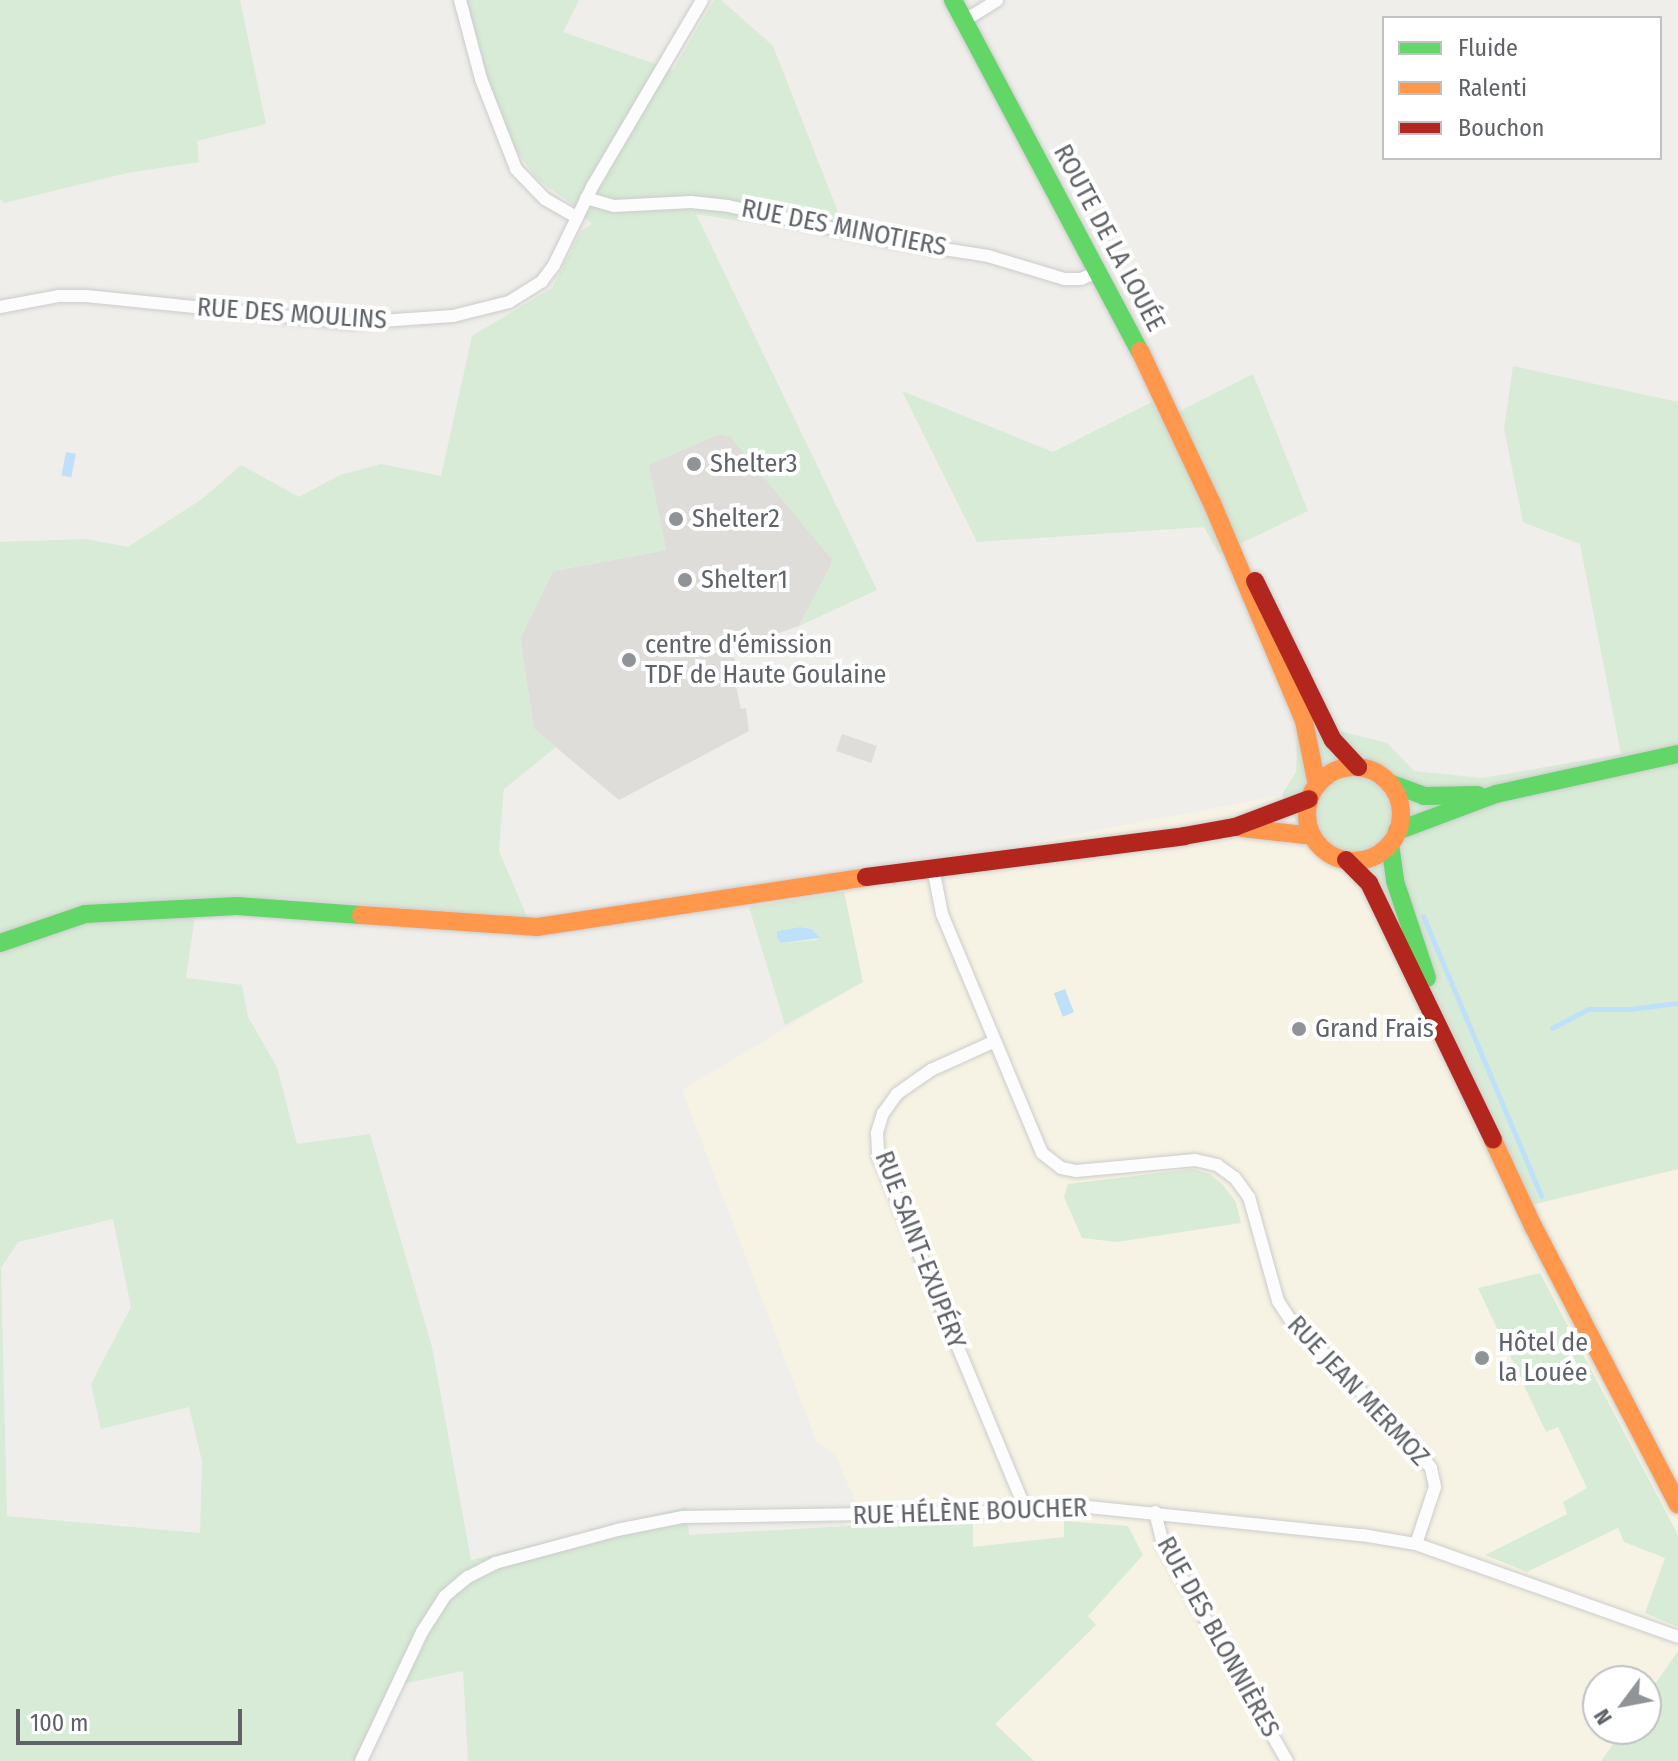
<!DOCTYPE html>
<meta charset="utf-8">
<style>
body{margin:0}
#map{position:relative;width:1678px;height:1761px;overflow:hidden;background:#efeeea;font-family:"Fira Sans Condensed",sans-serif}
div>[style]{position:absolute}
.commercial>*{inset:0;background:#f7f3e4}
.industrial>*{inset:0;background:#dfddda;transform-origin:0 0}
.green>*{inset:0;background:#d8ebd6}
.water>*{inset:0;background:#bfe0f9;transform-origin:0 0}
.stream>*{height:5px;margin:-2.5px;padding:0 2.5px;transform-origin:2.5px;border-radius:2.5px;background:#bfe0f9}
.roads{filter:drop-shadow(0 0 2px #cbcccc) drop-shadow(0 0 2px #cbcccc)}
.street>*{height:12px;margin:-6px;padding:0 6px;transform-origin:6px;border-radius:6px;background:#fdfcfc}
.fast>*{height:18px;margin:-9px;padding:0 9px;transform-origin:9px;border-radius:9px;background:#63d668}
.slow>*{height:18px;margin:-9px;padding:0 9px;transform-origin:9px;border-radius:9px;background:#ff974d}
.slow>.ring{margin:-9px;padding:0;box-sizing:content-box;background:none;border:18px solid #ff974d;border-radius:50%}
.jam>*{height:18px;margin:-9px;padding:0 9px;transform-origin:9px;border-radius:9px;background:#b3261e}
.dots>*{width:22px;height:22px;translate:-50% -50%;box-sizing:border-box;border:4px solid #fff;border-radius:50%}
span{translate:-50% -50%;white-space:nowrap;text-align:center;line-height:1.15;-webkit-text-stroke:8px #fff;paint-order:stroke}
.street-label{font-size:26px;color:#5f6368}
.poi-label{font-size:26px;color:#5f6368}
.left{translate:0 -50%;text-align:left}
.legend{position:absolute;left:1382px;top:16px;width:280px;height:144px;box-sizing:border-box;background:#fff;border:2px solid #bfc1c3;margin:0;padding:10px 14px;list-style:none;font-size:24px;color:#5f6368}
.legend li{display:flex;align-items:center;gap:16px;height:40px}
.legend b{width:40px;border:2px solid #bfc1c3}
.north{position:absolute;left:1582px;top:1665px;width:80px;height:80px;box-sizing:border-box;background:#fff;border:2px solid #bfc1c3;border-radius:50%;rotate:238deg;font-size:22px;font-weight:700;line-height:32px;text-align:center;color:#5f6368}
.north::after{content:'';display:block;margin:auto;width:28px;height:36px;background:#919496;clip-path:polygon(50% 0,100% 100%,50% 72%,0 100%)}
.scale{position:absolute;left:16px;top:1709px;width:226px;height:36px;box-sizing:border-box;border:4px solid #5f6368;border-top:0;padding-left:10px;font-size:24px;line-height:28px;white-space:nowrap;color:#5f6368;-webkit-text-stroke:6px #fff;paint-order:stroke}
</style>
<div id="map">
<div class="commercial">
<i style="clip-path:polygon(evenodd,1282px 795px,1314px 852px,1364px 880px,1515px 1209px,1678px 1169px,1678px 1761px,1034px 1761px,995px 1724px,1096px 1625px,1087px 1616px,1128px 1526px,1064px 1521px,1064px 1537px,973px 1547px,973px 1519px,844px 1525px,844px 1512px,857px 1505px,835px 1454px,816px 1440px,682px 1090px,863px 982px,840px 871px,988px 851px,1282px 795px,1598px 1681px,1646px 1681px,1646px 1729px,1598px 1729px,1598px 1681px)"></i>
</div>
<div class="industrial">
<i style="clip-path:polygon(719px 434px,730px 436px,831px 558px,831px 565px,799px 626px,732px 649px,739px 677px,734px 677px,741px 709px,746px 708px,749px 731px,619px 800px,534px 729px,520px 639px,553px 571px,666px 550px,648px 465px)"></i>
<i style="left:842px;top:734px;width:37px;height:18px;rotate:19deg"></i>
</div>
<div class="green">
<i style="clip-path:polygon(0 0,240px 0,266px 124px,197px 141px,199px 162px,127px 173px,4px 203px,0 199px)"></i>
<i style="clip-path:polygon(evenodd,467px 0,579px 0,563px 32px,673px 70px,714px 0,721px 0,773px 46px,840px 217px,821px 234px,696px 214px,877px 590px,799px 626px,831px 565px,831px 558px,730px 436px,719px 434px,649px 465px,666px 550px,553px 571px,520px 639px,534px 729px,556px 747px,504px 789px,499px 851px,528px 919px,284px 898px,197px 902px,186px 978px,242px 985px,248px 1017px,277px 1067px,297px 1144px,370px 1134px,432px 1347px,471px 1560px,687px 1507px,689px 1535px,973px 1519px,973px 1547px,1064px 1537px,1064px 1521px,1128px 1526px,1143px 1555px,1088px 1616px,1096px 1625px,995px 1724px,1034px 1761px,468px 1761px,463px 1671px,402px 1684px,366px 1761px,0 1761px,0 542px,86px 539px,128px 547px,202px 499px,241px 465px,299px 497px,340px 475px,381px 464px,441px 476px,472px 336px,552px 288px,581px 231px,592px 224px,572px 204px,537px 179px,508px 139px,480px 61px,467px 0,113px 1219px,131px 1307px,91px 1384px,101px 1429px,189px 1407px,202px 1461px,200px 1533px,7px 1516px,1px 1268px,18px 1242px,113px 1219px)"></i>
<i style="clip-path:polygon(1513px 366px,1678px 402px,1678px 1169px,1515px 1209px,1364px 880px,1314px 852px,1282px 795px,1296px 772px,1297px 720px,1387px 743px,1414px 771px,1482px 778px,1621px 754px,1580px 544px,1523px 522px,1504px 429px)"></i>
<i style="clip-path:polygon(1253px 374px,1308px 511px,1219px 554px,1204px 527px,977px 542px,902px 391px,1053px 452px,1152px 402px,1162px 420px)"></i>
<i style="clip-path:polygon(evenodd,844px 892px,863px 982px,785px 1025px,749px 907px,844px 892px,800px 927px,812px 929px,818px 940px,781px 943px,777px 931px,800px 927px)"></i>
<i style="clip-path:polygon(1193px 1169px,1210px 1174px,1223px 1185px,1236px 1202px,1241px 1223px,1117px 1242px,1082px 1238px,1064px 1197px,1068px 1184px)"></i>
<i style="clip-path:polygon(1540px 1273px,1678px 1535px,1678px 1627px,1645px 1613px,1665px 1558px,1624px 1542px,1618px 1528px,1527px 1572px,1485px 1555px,1567px 1514px,1563px 1502px,1587px 1488px,1558px 1427px,1546px 1432px,1478px 1288px)"></i>
<i style="clip-path:polygon(1678px 1651px,1678px 1761px,1601px 1761px,1624px 1729px,1646px 1729px,1646px 1697px)"></i>
</div>
<div class="water">
<i style="left:66px;top:452px;width:10px;height:24px;rotate:11deg"></i>
<i style="clip-path:polygon(800px 927px,812px 929px,820px 938px,781px 943px,777px 938px,777px 931px)"></i>
<i style="left:1065px;top:989px;width:25px;height:12px;rotate:69deg"></i>
</div>
<div class="stream">
<i style="left:1423px;top:916px;width:304px;rotate:67.1deg"></i>
<i style="left:1552px;top:1028px;width:41px;rotate:-27.8deg"></i>
<i style="left:1588px;top:1009px;width:41px"></i>
<i style="left:1629px;top:1009px;width:49px;rotate:-7deg"></i>
</div>
<div class="roads">
<div class="street">
<i style="left:460px;top:0;width:82px;rotate:75.1deg"></i>
<i style="left:481px;top:79px;width:97px;rotate:68.7deg"></i>
<i style="left:516px;top:169px;width:42px;rotate:46deg"></i>
<i style="left:545px;top:199px;width:36px;rotate:30deg"></i>
<i style="left:964px;top:21px;width:39px;rotate:-32deg"></i>
<i style="left:586px;top:198px;width:29px;rotate:16deg"></i>
<i style="left:614px;top:206px;width:77px;rotate:-3deg"></i>
<i style="left:691px;top:202px;width:37px;rotate:6deg"></i>
<i style="left:728px;top:206px;width:162px;rotate:12.1deg"></i>
<i style="left:886px;top:240px;width:103px;rotate:8.9deg"></i>
<i style="left:988px;top:256px;width:79px;rotate:16.8deg"></i>
<i style="left:1064px;top:279px;width:17px"></i>
<i style="left:1081px;top:279px;width:19px;rotate:-25deg"></i>
<i style="left:0;top:307px;width:59px;rotate:-10.7deg"></i>
<i style="left:58px;top:296px;width:28px"></i>
<i style="left:86px;top:296px;width:267px;rotate:5.8deg"></i>
<i style="left:352px;top:323px;width:101px;rotate:-4deg"></i>
<i style="left:453px;top:316px;width:58px;rotate:-14deg"></i>
<i style="left:509px;top:302px;width:39px;rotate:-32deg"></i>
<i style="left:542px;top:281px;width:20px;rotate:-53deg"></i>
<i style="left:554px;top:265px;width:87px;rotate:-64deg"></i>
<i style="left:592px;top:187px;width:217px;rotate:-59.5deg"></i>
<i style="left:933px;top:868px;width:47px;rotate:78.9deg"></i>
<i style="left:942px;top:914px;width:259px;rotate:67.3deg"></i>
<i style="left:1042px;top:1153px;width:24px;rotate:38deg"></i>
<i style="left:1061px;top:1168px;width:15px;rotate:11deg"></i>
<i style="left:1076px;top:1171px;width:120px;rotate:-5.3deg"></i>
<i style="left:1195px;top:1160px;width:23px;rotate:13deg"></i>
<i style="left:1217px;top:1165px;width:22px;rotate:36deg"></i>
<i style="left:1235px;top:1178px;width:24px;rotate:54deg"></i>
<i style="left:1249px;top:1197px;width:108px;rotate:74.4deg"></i>
<i style="left:1278px;top:1301px;width:20px;rotate:57deg"></i>
<i style="left:1289px;top:1318px;width:168px;rotate:45.7deg"></i>
<i style="left:1406px;top:1438px;width:39px;rotate:50deg"></i>
<i style="left:1431px;top:1468px;width:19px;rotate:78deg"></i>
<i style="left:1435px;top:1487px;width:60px;rotate:108.4deg"></i>
<i style="left:993px;top:1042px;width:68px;rotate:155.7deg"></i>
<i style="left:931px;top:1070px;width:42px;rotate:144.8deg"></i>
<i style="left:897px;top:1094px;width:24px;rotate:126deg"></i>
<i style="left:883px;top:1113px;width:21px;rotate:107deg"></i>
<i style="left:877px;top:1133px;width:22px;rotate:87deg"></i>
<i style="left:878px;top:1155px;width:382px;rotate:67.4deg"></i>
<i style="left:1155px;top:1512px;width:36px;rotate:76deg"></i>
<i style="left:1164px;top:1547px;width:247px;rotate:60.1deg"></i>
<i style="left:361px;top:1761px;width:143px;rotate:-64.7deg"></i>
<i style="left:422px;top:1632px;width:43px;rotate:-57.4deg"></i>
<i style="left:445px;top:1596px;width:30px;rotate:-40deg"></i>
<i style="left:468px;top:1577px;width:30px;rotate:-27deg"></i>
<i style="left:495px;top:1563px;width:126px;rotate:-15.1deg"></i>
<i style="left:617px;top:1530px;width:66px;rotate:-11.3deg"></i>
<i style="left:682px;top:1517px;width:311px;rotate:-0.9deg"></i>
<i style="left:993px;top:1512px;width:86px;rotate:-4deg"></i>
<i style="left:1079px;top:1506px;width:284px;rotate:5.9deg"></i>
<i style="left:1362px;top:1535px;width:55px;rotate:9.5deg"></i>
<i style="left:1416px;top:1544px;width:278px;rotate:19.5deg"></i>
</div>
<div class="fast">
<i style="left:953px;top:0;width:398px;rotate:62deg"></i>
<i style="left:1389px;top:783px;width:37px;rotate:20deg"></i>
<i style="left:1424px;top:796px;width:54px;rotate:-1.1deg"></i>
<i style="left:1397px;top:831px;width:106px;rotate:-20.5deg"></i>
<i style="left:1496px;top:794px;width:186px;rotate:-12.4deg"></i>
<i style="left:1390px;top:844px;width:37px;rotate:82deg"></i>
<i style="left:1395px;top:881px;width:102px;rotate:71.7deg"></i>
<i style="left:0;top:943px;width:90px;rotate:-18.8deg"></i>
<i style="left:85px;top:914px;width:152px;rotate:-3deg"></i>
<i style="left:237px;top:906px;width:124px;rotate:4.2deg"></i>
</div>
<div class="slow">
<i style="left:1140px;top:351px;width:168px;rotate:64.7deg"></i>
<i style="left:1212px;top:503px;width:237px;rotate:67.1deg"></i>
<i style="left:1304px;top:721px;width:65px;rotate:78.5deg"></i>
<i class="ring" style="left:1307px;top:767px;width:76px;height:76px"></i>
<i style="left:1242px;top:828px;width:71px;rotate:6.4deg"></i>
<i style="left:361px;top:915px;width:176px;rotate:3.9deg"></i>
<i style="left:537px;top:927px;width:333px;rotate:-8.6deg"></i>
<i style="left:1493px;top:1140px;width:95px;rotate:65.1deg"></i>
<i style="left:1533px;top:1226px;width:314px;rotate:62.5deg"></i>
</div>
<div class="jam">
<i style="left:1255px;top:581px;width:177px;rotate:63.9deg"></i>
<i style="left:1333px;top:740px;width:37px;rotate:47deg"></i>
<i style="left:1346px;top:860px;width:33px;rotate:45deg"></i>
<i style="left:1369px;top:883px;width:285px;rotate:64.2deg"></i>
<i style="left:866px;top:877px;width:321px;rotate:-7.3deg"></i>
<i style="left:1184px;top:836px;width:52px;rotate:-10deg"></i>
<i style="left:1235px;top:827px;width:79px;rotate:-20.7deg"></i>
</div>
</div>
<div class="dots">
<i style="left:694px;top:464px;background:#919496"></i>
<i style="left:676px;top:519px;background:#919496"></i>
<i style="left:685px;top:580px;background:#919496"></i>
<i style="left:629px;top:660px;background:#919496"></i>
<i style="left:1299px;top:1029px;background:#919496"></i>
<i style="left:1482px;top:1358px;background:#919496"></i>
</div>
<div class="street-label">
<span style="left:844px;top:228px;rotate:11deg">RUE DES MINOTIERS</span>
<span style="left:1109px;top:238px;rotate:62deg">ROUTE DE LA LOUÉE</span>
<span style="left:292px;top:314px;rotate:4deg">RUE DES MOULINS</span>
<span style="left:920px;top:1250px;rotate:69deg">RUE SAINT-EXUPÉRY</span>
<span style="left:1358px;top:1391px;rotate:47deg">RUE JEAN MERMOZ</span>
<span style="left:970px;top:1512px;rotate:-2deg">RUE HÉLÈNE BOUCHER</span>
<span style="left:1218px;top:1637px;rotate:61deg">RUE DES BLONNIÈRES</span>
</div>
<div class="poi-label">
<span class="left" style="left:710px;top:464px">Shelter3</span>
<span class="left" style="left:692px;top:519px">Shelter2</span>
<span class="left" style="left:701px;top:580px">Shelter1</span>
<span class="left" style="left:645px;top:660px">centre d'émission<br>TDF de Haute Goulaine</span>
<span class="left" style="left:1315px;top:1029px">Grand Frais</span>
<span class="left" style="left:1498px;top:1358px">Hôtel de<br>la Louée</span>
</div>
<ul class="legend">
<li><b style="height:10px;background:#63d668"></b>Fluide</li>
<li><b style="height:10px;background:#ff974d"></b>Ralenti</li>
<li><b style="height:10px;background:#b3261e"></b>Bouchon</li>
</ul>
<div class="north">N</div>
<div class="scale">100 m</div>
</div>
